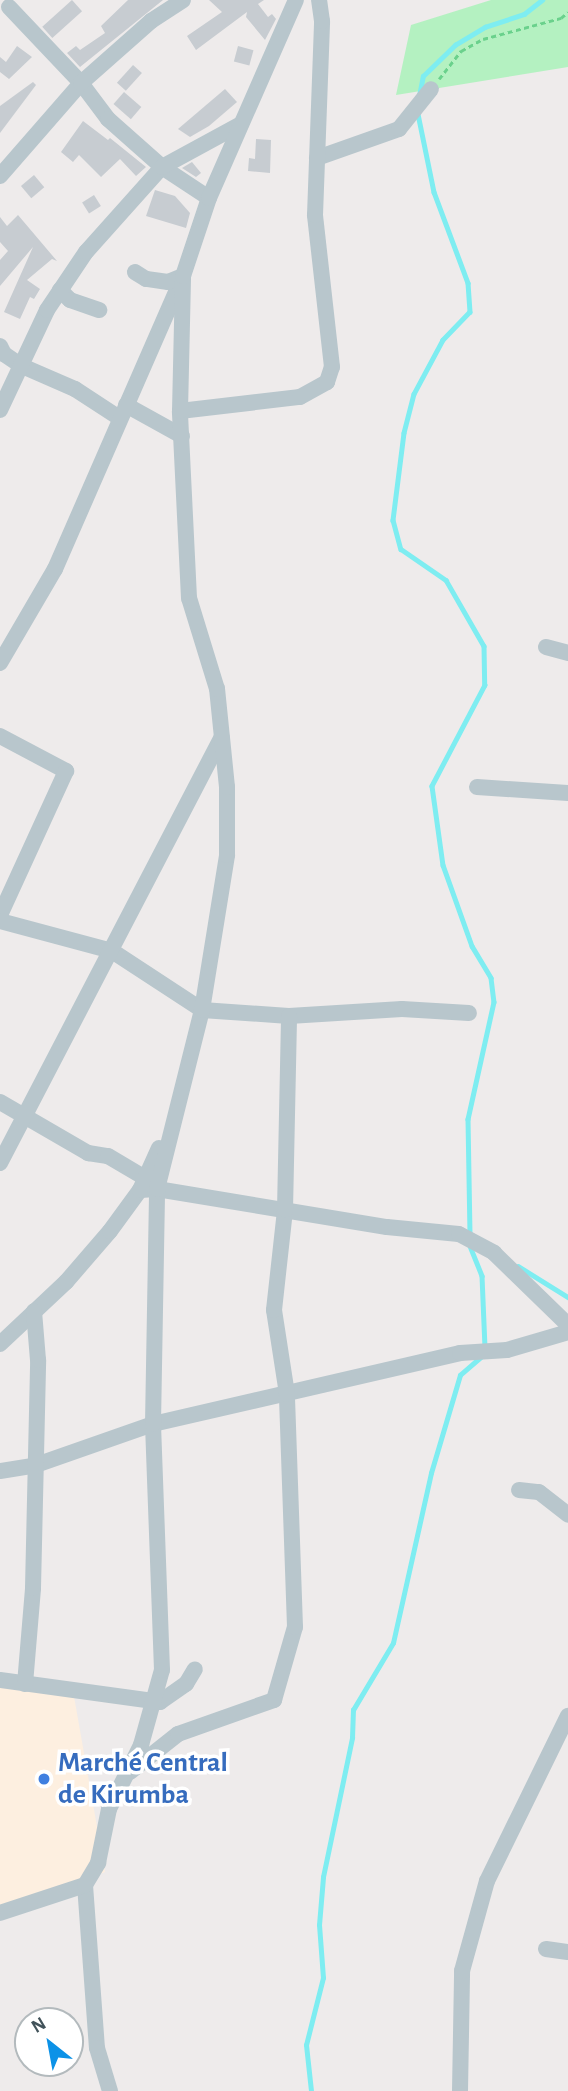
<!DOCTYPE html>
<meta charset="utf-8">
<style>
body{margin:0}
#map{position:relative;width:568px;height:2091px;overflow:hidden;background:#eeebeb;font-family:"Alegreya Sans",sans-serif}
div>[style]{position:absolute}
.commercial>*{inset:0;background:#fdefe0}
.green>*{inset:0;background:#b4f1c1}
.stream>*{height:4.5px;margin:-2.25px;padding:0 2.25px;transform-origin:2.25px;border-radius:2.25px;background:#7eedf1}
.building>*{inset:0;background:#c7ccd1;transform-origin:0 0}
.path>*{height:2.5px;margin-top:-1.25px;transform-origin:0;background:repeating-linear-gradient(90deg,#6ad18c 0 5px,transparent 0 8.5px)}
.minor>*{height:16px;margin:-8px;padding:0 8px;transform-origin:8px;border-radius:8px;background:#b8c6cc}
.dots>*{width:19px;height:19px;translate:-50% -50%;box-sizing:border-box;border:4px solid #fff;border-radius:50%}
span{translate:-50% -50%;white-space:nowrap;text-align:center;line-height:1.15;-webkit-text-stroke:7px #fff;paint-order:stroke}
.shop-label{font-size:28px;color:#366cbe;font-weight:700}
.left{translate:0 -50%;text-align:left}
.north{position:absolute;left:14px;top:2007px;width:70px;height:70px;box-sizing:border-box;background:#fff;border:2px solid #b3babd;border-radius:50%;rotate:329deg;font-size:19px;font-weight:700;line-height:28px;text-align:center;color:#42535a}
.north::after{content:'';display:block;margin:auto;width:24px;height:32px;background:#0c92e7;clip-path:polygon(50% 0,100% 100%,50% 72%,0 100%)}
</style>
<div id="map">
<div class="commercial">
<i style="clip-path:polygon(0 1677px,72px 1685px,105px 1872px,0 1917px)"></i>
</div>
<div class="green">
<i style="clip-path:polygon(491px 0,568px 0,568px 67px,396px 95px,411px 25px)"></i>
</div>
<div class="stream">
<i style="left:419px;top:96px;width:20px;rotate:-79deg"></i>
<i style="left:423px;top:76px;width:45px;rotate:-44.1deg"></i>
<i style="left:455px;top:45px;width:35px;rotate:-31deg"></i>
<i style="left:485px;top:27px;width:41px;rotate:-18.4deg"></i>
<i style="left:524px;top:14px;width:23px;rotate:-38deg"></i>
<i style="left:418px;top:114px;width:80px;rotate:78.4deg"></i>
<i style="left:434px;top:192px;width:97px;rotate:69.5deg"></i>
<i style="left:468px;top:283px;width:29px;rotate:86deg"></i>
<i style="left:470px;top:312px;width:39px;rotate:134deg"></i>
<i style="left:443px;top:340px;width:61px;rotate:118.2deg"></i>
<i style="left:414px;top:394px;width:40px;rotate:104.4deg"></i>
<i style="left:404px;top:433px;width:88px;rotate:97.2deg"></i>
<i style="left:393px;top:520px;width:30px;rotate:75deg"></i>
<i style="left:401px;top:549px;width:55px;rotate:34.6deg"></i>
<i style="left:446px;top:580px;width:76px;rotate:60.1deg"></i>
<i style="left:484px;top:646px;width:39px;rotate:89deg"></i>
<i style="left:485px;top:685px;width:114px;rotate:117.7deg"></i>
<i style="left:432px;top:786px;width:80px;rotate:82.1deg"></i>
<i style="left:443px;top:865px;width:86px;rotate:70.3deg"></i>
<i style="left:472px;top:946px;width:37px;rotate:59deg"></i>
<i style="left:491px;top:978px;width:24px;rotate:83deg"></i>
<i style="left:494px;top:1002px;width:120px;rotate:102.5deg"></i>
<i style="left:468px;top:1119px;width:118px;rotate:89deg"></i>
<i style="left:470px;top:1246px;width:32px;rotate:68deg"></i>
<i style="left:482px;top:1276px;width:73px;rotate:87.6deg"></i>
<i style="left:518px;top:1266px;width:59px;rotate:31.8deg"></i>
<i style="left:311px;top:2091px;width:46px;rotate:-96.2deg"></i>
<i style="left:306px;top:2045px;width:69px;rotate:-75.8deg"></i>
<i style="left:323px;top:1978px;width:53px;rotate:-94.3deg"></i>
<i style="left:319px;top:1925px;width:48px;rotate:-85.2deg"></i>
<i style="left:323px;top:1877px;width:142px;rotate:-78.2deg"></i>
<i style="left:352px;top:1738px;width:28px;rotate:-88deg"></i>
<i style="left:353px;top:1710px;width:78px;rotate:-59.2deg"></i>
<i style="left:393px;top:1643px;width:174px;rotate:-77.4deg"></i>
<i style="left:431px;top:1473px;width:102px;rotate:-73.5deg"></i>
<i style="left:460px;top:1375px;width:28px;rotate:-41deg"></i>
</div>
<div class="building">
<i style="left:72px;top:0;width:15px;height:40px;rotate:48deg"></i>
<i style="clip-path:polygon(128px 0,163px 0,80px 67px,67px 53px,76px 46px,80px 50px,105px 33px,101px 26px)"></i>
<i style="clip-path:polygon(209px 0,264px 0,258px 4px,268px 17px,272px 14px,276px 19px,265px 40px,246px 17px,247px 12px,196px 50px,187px 36px,222px 12px)"></i>
<i style="clip-path:polygon(17px 46px,32px 57px,9px 79px,0 72px,0 57px,6px 62px)"></i>
<i style="left:238px;top:46px;width:16px;height:16px;rotate:15deg"></i>
<i style="left:133px;top:65px;width:12px;height:24px;rotate:42deg"></i>
<i style="clip-path:polygon(33px 82px,36px 85px,0 133px,0 106px)"></i>
<i style="clip-path:polygon(225px 89px,237px 102px,209px 126px,190px 137px,178px 129px)"></i>
<i style="left:124px;top:92px;width:23px;height:16px;rotate:41deg"></i>
<i style="clip-path:polygon(83px 121px,108px 140px,110px 138px,146px 167px,136px 176px,120px 159px,101px 177px,79px 155px,73px 162px,61px 152px)"></i>
<i style="clip-path:polygon(256px 139px,271px 140px,270px 173px,248px 171px,249px 158px,255px 159px)"></i>
<i style="clip-path:polygon(192px 162px,201px 173px,196px 177px,182px 168px)"></i>
<i style="left:34px;top:175px;width:16px;height:17px;rotate:50deg"></i>
<i style="clip-path:polygon(155px 190px,175px 196px,190px 213px,186px 228px,146px 216px)"></i>
<i style="left:94px;top:195px;width:13px;height:14px;rotate:58deg"></i>
<i style="clip-path:polygon(18px 215px,57px 261px,52px 259px,27px 280px,40px 289px,34px 299px,30px 297px,20px 319px,4px 312px,33px 247px,0 286px,0 260px,8px 251px,0 242px,0 217px,7px 226px)"></i>
</div>
<div class="path">
<i style="left:439px;top:79px;width:36px;rotate:-52deg"></i>
<i style="left:461px;top:51px;width:25px;rotate:-29deg"></i>
<i style="left:483px;top:39px;width:81px;rotate:-15.1deg"></i>
<i style="left:561px;top:18px;width:9px;rotate:-41deg"></i>
</div>
<div class="minor">
<i style="left:9px;top:7px;width:105px;rotate:46.5deg"></i>
<i style="left:81px;top:83px;width:45px;rotate:53.1deg"></i>
<i style="left:108px;top:119px;width:72px;rotate:41.6deg"></i>
<i style="left:162px;top:167px;width:56px;rotate:33.4deg"></i>
<i style="left:317px;top:158px;width:87px;rotate:-19.5deg"></i>
<i style="left:399px;top:129px;width:51px;rotate:-51.3deg"></i>
<i style="left:0;top:176px;width:123px;rotate:-48.9deg"></i>
<i style="left:81px;top:83px;width:94px;rotate:-41.5deg"></i>
<i style="left:151px;top:21px;width:38px;rotate:-33deg"></i>
<i style="left:60px;top:290px;width:14px;rotate:45deg"></i>
<i style="left:70px;top:300px;width:31px;rotate:19deg"></i>
<i style="left:0;top:346px;width:9px;rotate:63deg"></i>
<i style="left:4px;top:354px;width:22px;rotate:34deg"></i>
<i style="left:22px;top:366px;width:58px;rotate:23.5deg"></i>
<i style="left:75px;top:389px;width:51px;rotate:33.1deg"></i>
<i style="left:126px;top:405px;width:64px;rotate:29deg"></i>
<i style="left:0;top:410px;width:110px;rotate:-64.8deg"></i>
<i style="left:47px;top:310px;width:70px;rotate:-56.1deg"></i>
<i style="left:86px;top:252px;width:114px;rotate:-48.2deg"></i>
<i style="left:162px;top:167px;width:90px;rotate:-28.6deg"></i>
<i style="left:180px;top:411px;width:121px;rotate:-6.7deg"></i>
<i style="left:300px;top:397px;width:31px;rotate:-29deg"></i>
<i style="left:327px;top:382px;width:16px;rotate:-72deg"></i>
<i style="left:332px;top:367px;width:153px;rotate:-96.4deg"></i>
<i style="left:315px;top:215px;width:194px;rotate:-87.9deg"></i>
<i style="left:322px;top:21px;width:21px;rotate:-98deg"></i>
<i style="left:546px;top:647px;width:23px;rotate:15deg"></i>
<i style="left:0;top:663px;width:109px;rotate:-59.7deg"></i>
<i style="left:55px;top:569px;width:320px;rotate:-66.4deg"></i>
<i style="left:183px;top:276px;width:16px;rotate:158deg"></i>
<i style="left:168px;top:282px;width:22px;rotate:-172deg"></i>
<i style="left:146px;top:279px;width:13px;rotate:-148deg"></i>
<i style="left:0;top:736px;width:75px;rotate:27.9deg"></i>
<i style="left:66px;top:771px;width:158px;rotate:114.6deg"></i>
<i style="left:477px;top:787px;width:91px;rotate:3.8deg"></i>
<i style="left:0;top:921px;width:116px;rotate:15deg"></i>
<i style="left:112px;top:951px;width:108px;rotate:33.2deg"></i>
<i style="left:202px;top:1010px;width:87px;rotate:3.9deg"></i>
<i style="left:289px;top:1016px;width:113px;rotate:-3.5deg"></i>
<i style="left:402px;top:1009px;width:67px;rotate:3.4deg"></i>
<i style="left:0;top:1102px;width:102px;rotate:30.1deg"></i>
<i style="left:88px;top:1153px;width:20px;rotate:9deg"></i>
<i style="left:108px;top:1156px;width:43px;rotate:30.7deg"></i>
<i style="left:0;top:1163px;width:480px;rotate:-62.5deg"></i>
<i style="left:140px;top:1190px;width:17px;rotate:-3deg"></i>
<i style="left:157px;top:1189px;width:233px;rotate:9.4deg"></i>
<i style="left:387px;top:1227px;width:72px;rotate:5.6deg"></i>
<i style="left:459px;top:1234px;width:40px;rotate:28deg"></i>
<i style="left:494px;top:1253px;width:103px;rotate:44.2deg"></i>
<i style="left:0;top:1344px;width:91px;rotate:-43.2deg"></i>
<i style="left:66px;top:1282px;width:67px;rotate:-49.2deg"></i>
<i style="left:110px;top:1231px;width:51px;rotate:-53.8deg"></i>
<i style="left:140px;top:1190px;width:46px;rotate:-65.7deg"></i>
<i style="left:0;top:1471px;width:36px;rotate:-9deg"></i>
<i style="left:36px;top:1465px;width:124px;rotate:-19.3deg"></i>
<i style="left:153px;top:1424px;width:315px;rotate:-13deg"></i>
<i style="left:460px;top:1353px;width:47px;rotate:-3.7deg"></i>
<i style="left:507px;top:1350px;width:64px;rotate:-16.4deg"></i>
<i style="left:519px;top:1490px;width:20px;rotate:6deg"></i>
<i style="left:539px;top:1492px;width:37px;rotate:38deg"></i>
<i style="left:0;top:1680px;width:162px;rotate:7.8deg"></i>
<i style="left:160px;top:1702px;width:32px;rotate:-35deg"></i>
<i style="left:186px;top:1684px;width:17px;rotate:-59deg"></i>
<i style="left:25px;top:1684px;width:96px;rotate:-85.2deg"></i>
<i style="left:33px;top:1588px;width:228px;rotate:-88.7deg"></i>
<i style="left:38px;top:1360px;width:49px;rotate:-94.7deg"></i>
<i style="left:130px;top:1772px;width:61px;rotate:-38.4deg"></i>
<i style="left:178px;top:1734px;width:102px;rotate:-19.5deg"></i>
<i style="left:274px;top:1700px;width:76px;rotate:-74deg"></i>
<i style="left:295px;top:1627px;width:233px;rotate:-92deg"></i>
<i style="left:287px;top:1394px;width:85px;rotate:-98.8deg"></i>
<i style="left:274px;top:1310px;width:101px;rotate:-83.7deg"></i>
<i style="left:285px;top:1210px;width:194px;rotate:-88.8deg"></i>
<i style="left:85px;top:1885px;width:163px;rotate:85.8deg"></i>
<i style="left:97px;top:2048px;width:45px;rotate:73.2deg"></i>
<i style="left:0;top:1913px;width:89px;rotate:-18.2deg"></i>
<i style="left:85px;top:1885px;width:26px;rotate:-59deg"></i>
<i style="left:98px;top:1863px;width:55px;rotate:-78.5deg"></i>
<i style="left:109px;top:1809px;width:72px;rotate:-63.4deg"></i>
<i style="left:141px;top:1745px;width:78px;rotate:-74.4deg"></i>
<i style="left:162px;top:1670px;width:246px;rotate:-92.1deg"></i>
<i style="left:153px;top:1424px;width:235px;rotate:-89deg"></i>
<i style="left:157px;top:1189px;width:185px;rotate:-75.9deg"></i>
<i style="left:202px;top:1010px;width:157px;rotate:-80.8deg"></i>
<i style="left:227px;top:855px;width:68px;rotate:-90deg"></i>
<i style="left:227px;top:787px;width:99px;rotate:-95.8deg"></i>
<i style="left:217px;top:689px;width:95px;rotate:-107.1deg"></i>
<i style="left:189px;top:598px;width:187px;rotate:-92.8deg"></i>
<i style="left:180px;top:411px;width:135px;rotate:-88.7deg"></i>
<i style="left:183px;top:276px;width:82px;rotate:-71.6deg"></i>
<i style="left:209px;top:198px;width:216px;rotate:-66.3deg"></i>
<i style="left:546px;top:1949px;width:22px;rotate:8deg"></i>
<i style="left:460px;top:2091px;width:120px;rotate:-89deg"></i>
<i style="left:462px;top:1971px;width:93px;rotate:-74.5deg"></i>
<i style="left:487px;top:1881px;width:184px;rotate:-63.9deg"></i>
</div>
<div class="dots">
<i style="left:44px;top:1779px;background:#3f7fe0"></i>
</div>
<div class="shop-label">
<span class="left" style="left:58px;top:1779px">Marché Central<br>de Kirumba</span>
</div>
<div class="north">N</div>
</div>
